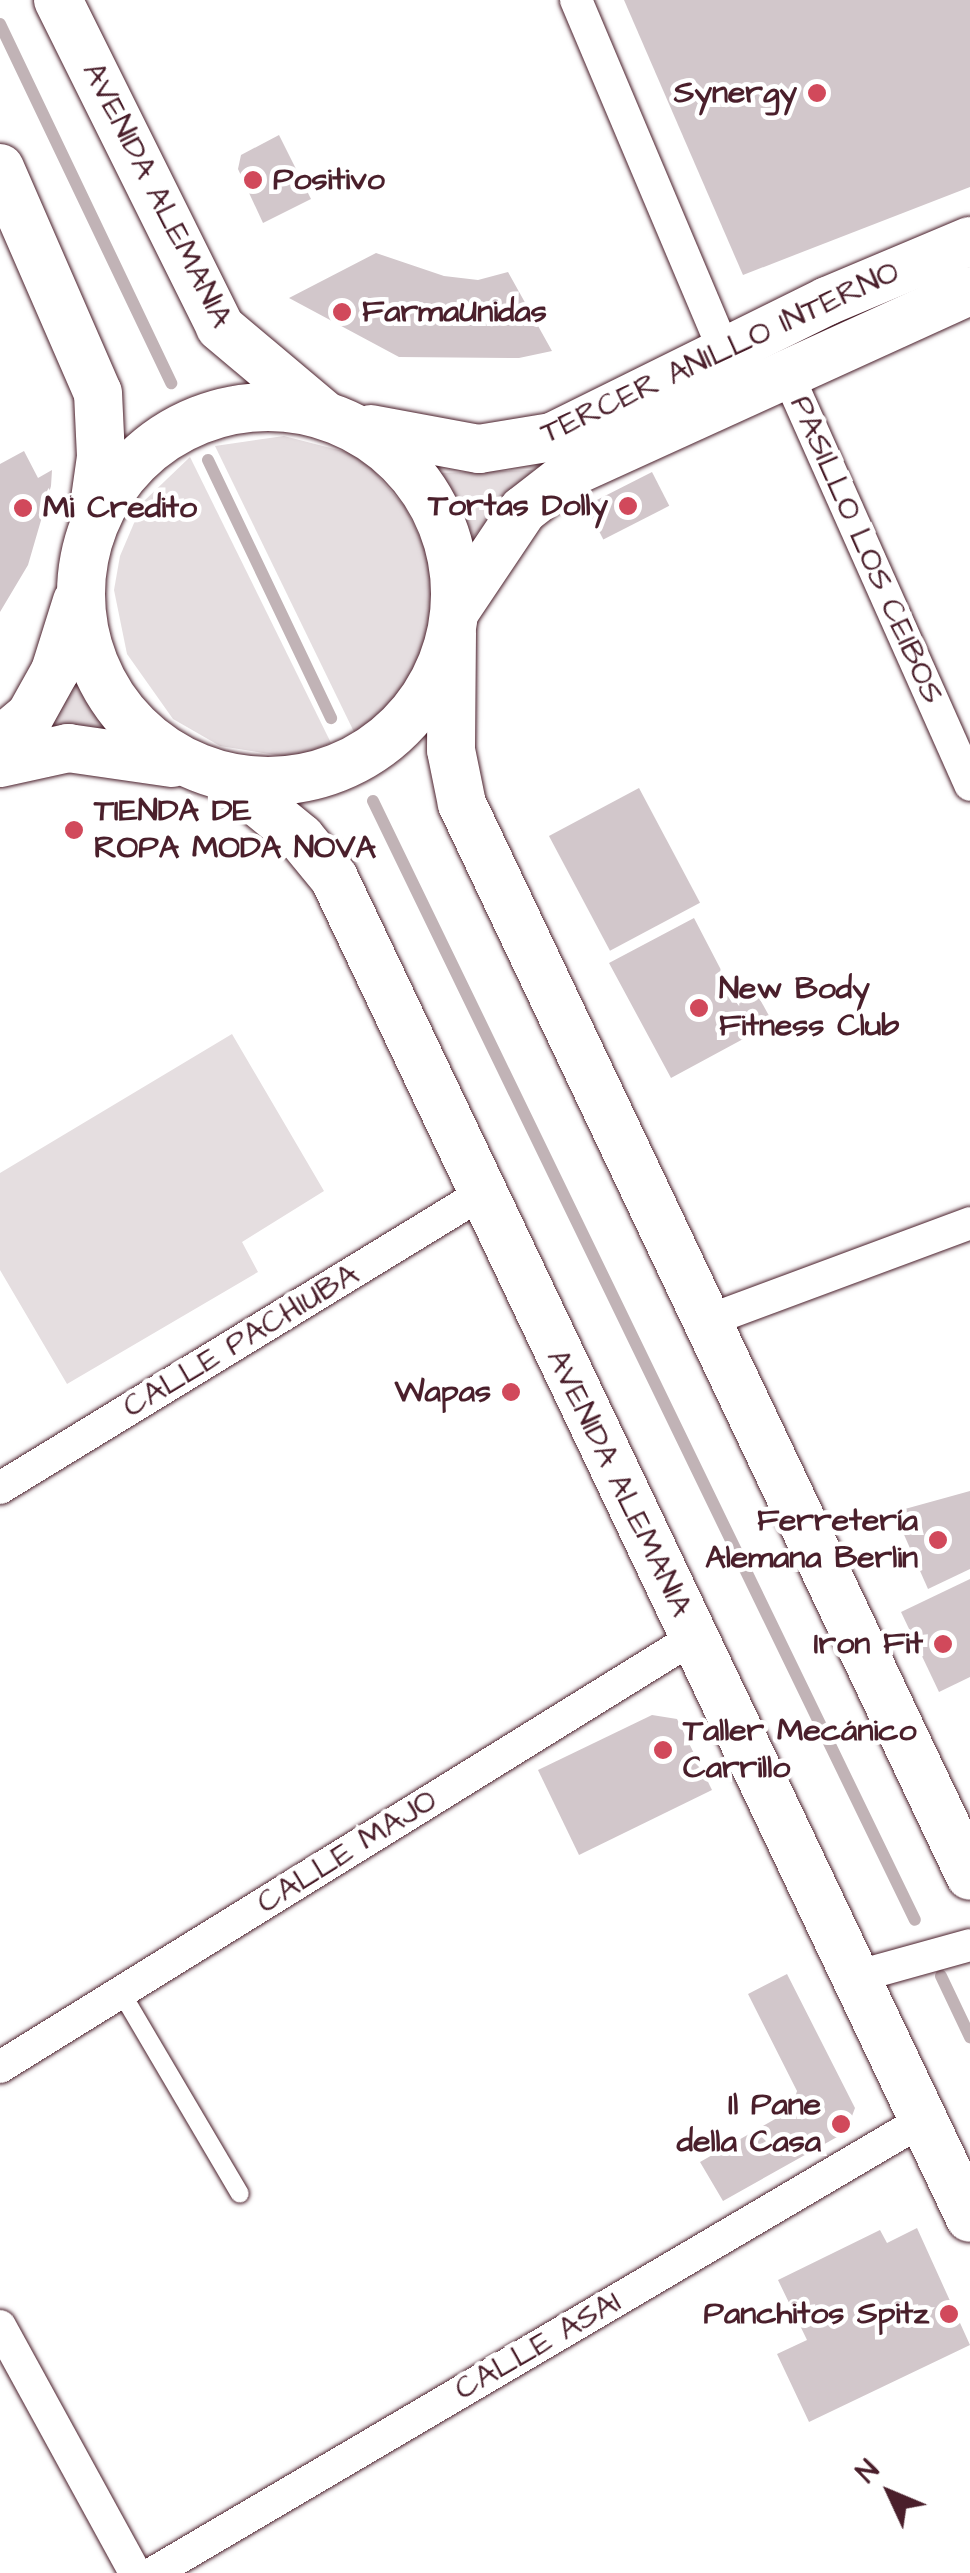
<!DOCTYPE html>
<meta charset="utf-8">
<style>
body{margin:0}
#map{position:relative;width:970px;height:2573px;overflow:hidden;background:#fff;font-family:"Architects Daughter",sans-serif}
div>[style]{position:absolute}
.green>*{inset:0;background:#e5dee0}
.stream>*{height:12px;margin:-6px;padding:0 6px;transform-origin:6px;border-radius:6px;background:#c1b3b6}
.building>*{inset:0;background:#d2c7cb;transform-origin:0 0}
.roads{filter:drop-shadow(0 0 2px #4a1f2b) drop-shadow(0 0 2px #4a1f2b)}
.lane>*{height:18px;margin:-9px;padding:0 9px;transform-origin:9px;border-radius:9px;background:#fff}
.street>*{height:32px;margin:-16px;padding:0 16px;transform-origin:16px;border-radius:16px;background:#fff}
.secondary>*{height:48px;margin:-24px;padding:0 24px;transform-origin:24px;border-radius:24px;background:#fff}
.secondary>.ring{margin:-24px;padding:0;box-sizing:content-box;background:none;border:48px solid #fff;border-radius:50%}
.dots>*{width:28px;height:28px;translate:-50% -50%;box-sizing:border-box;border:5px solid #fff;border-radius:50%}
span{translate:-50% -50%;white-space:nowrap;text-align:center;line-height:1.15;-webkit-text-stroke:9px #fff;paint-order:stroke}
.poi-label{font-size:32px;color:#4a1f2b;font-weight:700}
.right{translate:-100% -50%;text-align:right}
.left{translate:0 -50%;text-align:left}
.street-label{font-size:32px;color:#4a1f2b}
.north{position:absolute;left:840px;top:2443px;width:100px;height:100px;-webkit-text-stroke:8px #fff;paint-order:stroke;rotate:314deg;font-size:28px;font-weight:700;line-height:40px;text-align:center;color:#4a1f2b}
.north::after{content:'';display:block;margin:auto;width:35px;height:45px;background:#4a1f2b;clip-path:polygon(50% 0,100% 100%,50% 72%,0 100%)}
</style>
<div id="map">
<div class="green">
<i style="clip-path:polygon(284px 436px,350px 453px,372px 469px,405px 507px,430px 558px,435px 616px,425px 655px,397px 702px,355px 734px,215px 446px)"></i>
<i style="clip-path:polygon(190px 457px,331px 743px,294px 758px,220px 746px,173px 719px,127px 654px,114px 590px,120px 556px,143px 502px)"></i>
<i style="clip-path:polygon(533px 470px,466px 545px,458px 508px,435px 473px)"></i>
<i style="clip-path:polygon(72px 672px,124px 735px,22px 739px)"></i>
<i style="clip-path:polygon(232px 1034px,324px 1191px,242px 1242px,258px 1272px,67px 1384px,0 1270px,0 1173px)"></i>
</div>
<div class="stream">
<i style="left:0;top:24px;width:398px;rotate:64.5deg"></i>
<i style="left:208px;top:460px;width:286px;rotate:64.5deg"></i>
<i style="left:373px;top:801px;width:1243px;rotate:64.16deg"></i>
<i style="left:941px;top:1976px;width:68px;rotate:64.6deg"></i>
</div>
<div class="building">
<i style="clip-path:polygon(624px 0,970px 0,970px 187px,743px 275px)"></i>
<i style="clip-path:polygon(279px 135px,311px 199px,263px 223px,238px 169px,241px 155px)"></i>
<i style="clip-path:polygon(376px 253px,444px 276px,478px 280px,508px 272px,552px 351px,519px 358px,399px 357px,289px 298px)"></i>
<i style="clip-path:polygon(24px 451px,38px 478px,52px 470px,51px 486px,28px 565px,0 612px,0 464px)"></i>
<i style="left:652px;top:472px;width:38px;height:74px;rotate:63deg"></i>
<i style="left:639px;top:788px;width:130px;height:102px;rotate:62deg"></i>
<i style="clip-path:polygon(694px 918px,733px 993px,751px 983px,773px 1023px,671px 1078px,609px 963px)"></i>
<i style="clip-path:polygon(970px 1491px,970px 1569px,928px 1589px,894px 1512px)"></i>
<i style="clip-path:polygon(970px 1579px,970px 1677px,939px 1692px,901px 1612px)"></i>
<i style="clip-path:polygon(652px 1715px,677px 1719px,712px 1790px,579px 1855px,538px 1770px)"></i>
<i style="clip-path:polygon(787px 1974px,855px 2108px,846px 2132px,723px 2201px,700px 2162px,791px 2110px,797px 2091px,748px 1994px)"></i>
<i style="clip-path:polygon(917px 2228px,970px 2345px,809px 2422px,777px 2354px,807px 2340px,778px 2280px,880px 2230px,887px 2243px)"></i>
</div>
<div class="roads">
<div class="lane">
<i style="left:121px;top:1992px;width:234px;rotate:59.5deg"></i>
</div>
<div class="street">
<i style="left:576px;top:0;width:380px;rotate:67.1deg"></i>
<i style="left:786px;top:371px;width:453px;rotate:66deg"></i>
<i style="left:707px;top:1321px;width:281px;rotate:-20.4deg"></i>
<i style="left:0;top:1488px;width:564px;rotate:-31.43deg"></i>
<i style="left:855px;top:1977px;width:119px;rotate:-15.5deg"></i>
<i style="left:0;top:2067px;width:815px;rotate:-31.76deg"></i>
<i style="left:0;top:2326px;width:281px;rotate:61.3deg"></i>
<i style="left:153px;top:2573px;width:893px;rotate:-30.47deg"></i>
</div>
<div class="secondary">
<i style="left:58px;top:0;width:365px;rotate:63.6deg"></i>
<i style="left:220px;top:327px;width:133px;rotate:40.1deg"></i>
<i style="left:0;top:168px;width:245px;rotate:66.5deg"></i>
<i style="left:98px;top:393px;width:64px;rotate:87.3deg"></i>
<i style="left:101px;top:457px;width:57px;rotate:98.1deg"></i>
<i class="ring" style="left:81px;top:407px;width:326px;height:326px"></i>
<i style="left:371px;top:429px;width:110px;rotate:10.5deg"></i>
<i style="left:479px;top:449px;width:74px;rotate:-9.3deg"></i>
<i style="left:552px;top:437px;width:307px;rotate:-26.3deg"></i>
<i style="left:827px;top:301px;width:155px;rotate:-22.8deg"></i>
<i style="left:456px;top:610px;width:120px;rotate:-56.2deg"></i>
<i style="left:523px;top:510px;width:62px;rotate:-37.8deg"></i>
<i style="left:572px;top:472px;width:437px;rotate:-24.5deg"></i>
<i style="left:452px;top:633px;width:117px;rotate:90.5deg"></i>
<i style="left:451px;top:750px;width:55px;rotate:78.5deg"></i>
<i style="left:462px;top:804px;width:1186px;rotate:64.64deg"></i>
<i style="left:0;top:741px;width:39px;rotate:-40deg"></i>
<i style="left:30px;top:716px;width:51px;rotate:-60.9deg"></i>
<i style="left:55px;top:671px;width:73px;rotate:-72.6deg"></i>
<i style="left:0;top:763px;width:70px;rotate:-12.4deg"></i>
<i style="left:68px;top:748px;width:105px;rotate:8.2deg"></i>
<i style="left:229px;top:779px;width:93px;rotate:39.3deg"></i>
<i style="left:301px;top:838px;width:52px;rotate:50.5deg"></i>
<i style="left:334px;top:878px;width:1483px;rotate:64.61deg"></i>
</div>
</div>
<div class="dots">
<i style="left:817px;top:93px;background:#d1495b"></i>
<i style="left:253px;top:180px;background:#d1495b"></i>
<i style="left:342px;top:312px;background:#d1495b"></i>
<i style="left:628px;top:506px;background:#d1495b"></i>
<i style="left:23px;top:508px;background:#d1495b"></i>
<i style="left:74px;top:830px;background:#d1495b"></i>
<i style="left:699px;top:1008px;background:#d1495b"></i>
<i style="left:511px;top:1392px;background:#d1495b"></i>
<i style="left:938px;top:1540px;background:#d1495b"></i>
<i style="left:943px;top:1644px;background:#d1495b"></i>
<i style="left:663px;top:1750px;background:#d1495b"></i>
<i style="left:841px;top:2124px;background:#d1495b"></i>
<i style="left:949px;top:2314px;background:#d1495b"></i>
</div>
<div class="poi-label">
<span class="right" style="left:797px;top:93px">Synergy</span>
<span class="left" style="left:273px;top:180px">Positivo</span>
<span class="left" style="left:362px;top:312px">FarmaUnidas</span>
<span class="right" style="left:608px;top:506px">Tortas Dolly</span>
<span class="left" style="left:43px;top:508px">Mi Credito</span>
<span class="left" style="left:94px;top:830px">TIENDA DE<br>ROPA MODA NOVA</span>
<span class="left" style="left:719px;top:1008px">New Body<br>Fitness Club</span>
<span class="right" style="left:491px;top:1392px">Wapas</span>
<span class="right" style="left:918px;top:1540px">Ferretería<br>Alemana Berlin</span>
<span class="right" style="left:923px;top:1644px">Iron Fit</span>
<span class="left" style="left:683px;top:1750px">Taller Mecánico<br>Carrillo</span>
<span class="right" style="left:821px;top:2124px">Il Pane<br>della Casa</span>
<span class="right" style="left:929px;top:2314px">Panchitos Spitz</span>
</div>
<div class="street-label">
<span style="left:157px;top:195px;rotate:63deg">AVENIDA ALEMANIA</span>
<span style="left:720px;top:353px;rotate:-25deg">TERCER ANILLO INTERNO</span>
<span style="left:866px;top:550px;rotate:66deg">PASILLO LOS CEIBOS</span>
<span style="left:241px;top:1341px;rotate:-31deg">CALLE PACHIUBA</span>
<span style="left:619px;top:1483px;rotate:64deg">AVENIDA ALEMANIA</span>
<span style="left:347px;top:1852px;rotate:-32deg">CALLE MAJO</span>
<span style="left:538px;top:2346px;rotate:-30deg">CALLE ASAI</span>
</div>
<div class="north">N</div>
</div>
